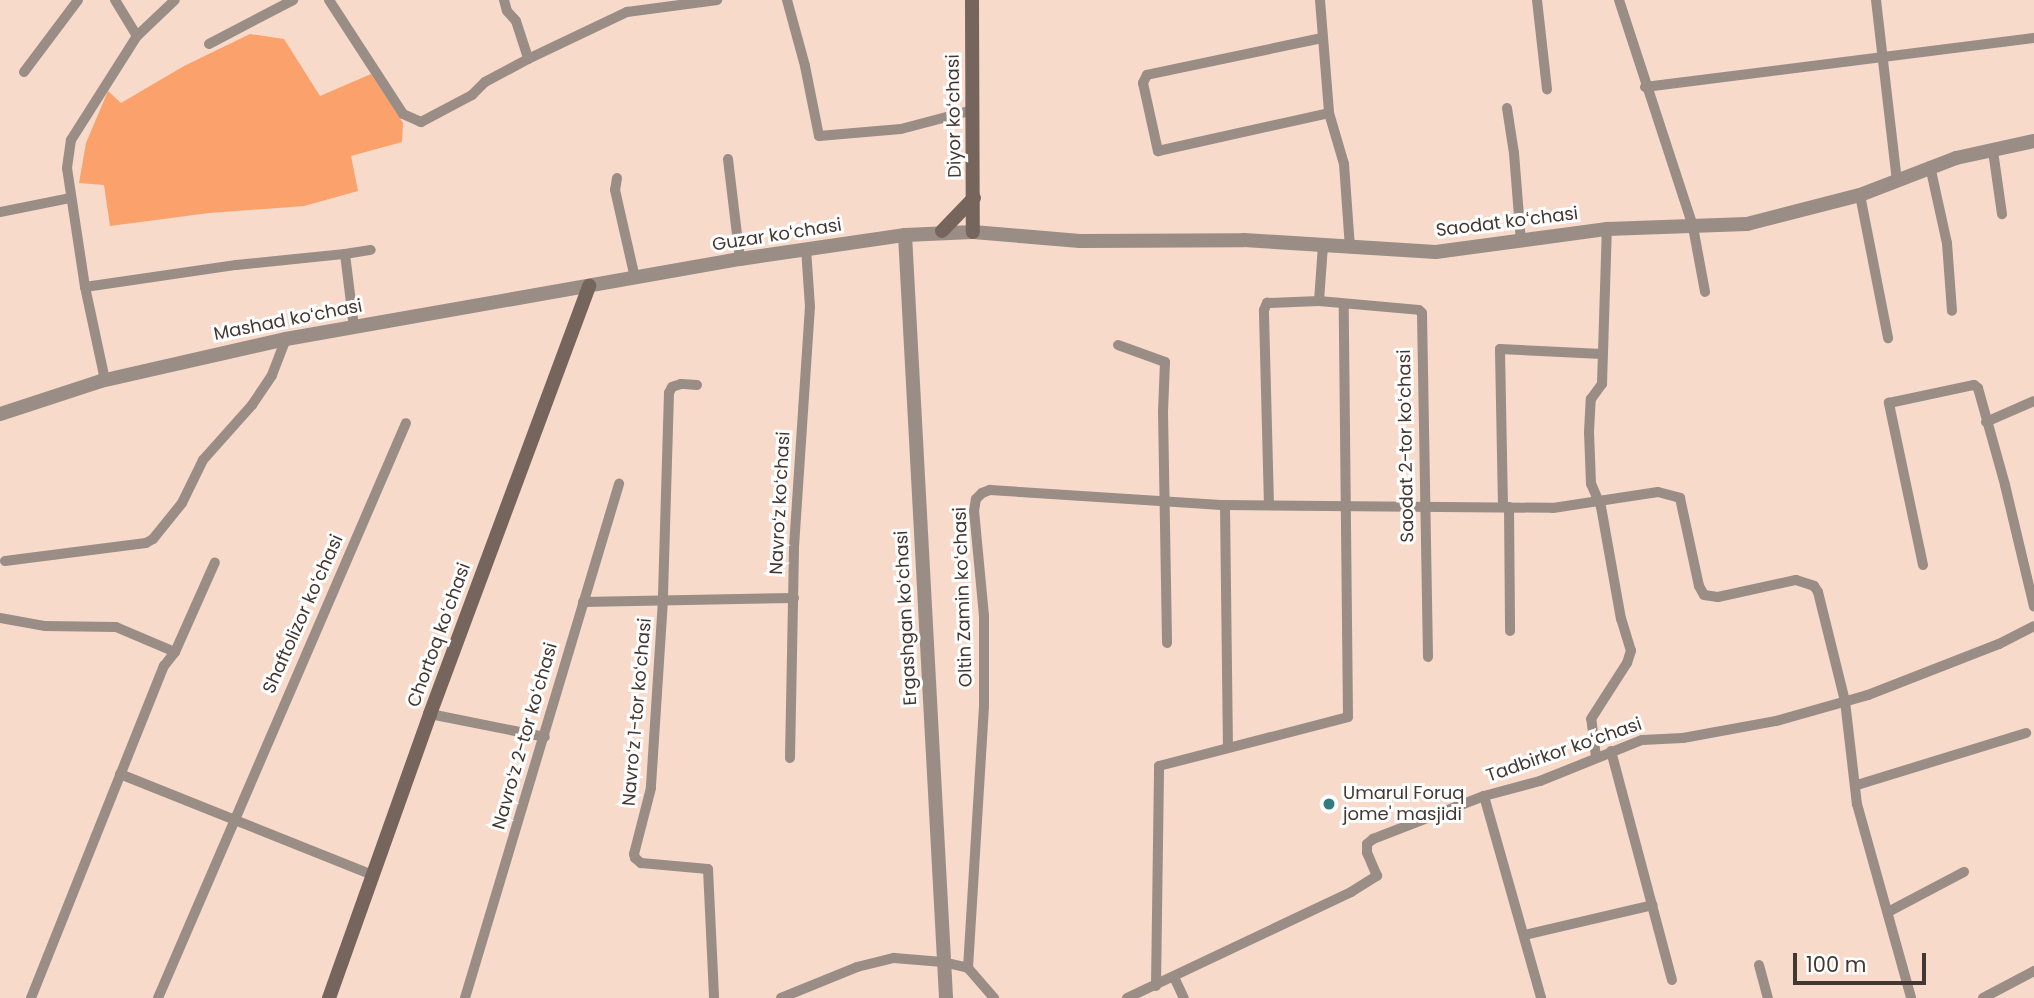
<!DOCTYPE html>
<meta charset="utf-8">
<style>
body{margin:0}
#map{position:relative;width:2034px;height:998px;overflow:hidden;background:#f7daca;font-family:Poppins,sans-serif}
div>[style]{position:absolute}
.green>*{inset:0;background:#fba16c}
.minor>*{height:10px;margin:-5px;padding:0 5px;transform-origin:5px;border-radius:5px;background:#998d86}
.tertiary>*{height:14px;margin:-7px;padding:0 7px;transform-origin:7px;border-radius:7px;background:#998d86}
.secondary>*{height:14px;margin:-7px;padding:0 7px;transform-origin:7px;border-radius:7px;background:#76655c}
.dots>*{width:19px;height:19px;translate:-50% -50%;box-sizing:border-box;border:4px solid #fff;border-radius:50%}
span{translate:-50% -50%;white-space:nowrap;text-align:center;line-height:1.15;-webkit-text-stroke:6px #fff;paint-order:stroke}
.street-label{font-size:18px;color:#433731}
.poi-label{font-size:18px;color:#433731}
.left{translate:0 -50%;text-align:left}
.scale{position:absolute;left:1793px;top:953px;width:133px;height:32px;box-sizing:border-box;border:4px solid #433731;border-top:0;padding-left:9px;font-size:21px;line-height:24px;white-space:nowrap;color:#433731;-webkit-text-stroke:5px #fff;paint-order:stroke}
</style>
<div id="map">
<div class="green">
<i style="clip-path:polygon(250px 34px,284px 39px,320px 96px,371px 74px,403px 123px,402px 142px,351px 156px,358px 191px,304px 206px,209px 213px,110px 226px,104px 185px,79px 183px,86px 143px,108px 91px,121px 103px,184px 66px)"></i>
</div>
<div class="minor">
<i style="left:115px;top:0;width:42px;rotate:58.6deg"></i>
<i style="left:329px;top:0;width:136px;rotate:57deg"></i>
<i style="left:403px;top:114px;width:20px;rotate:24deg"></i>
<i style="left:421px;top:122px;width:58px;rotate:-27.9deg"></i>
<i style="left:472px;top:95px;width:18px;rotate:-45deg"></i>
<i style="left:485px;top:82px;width:49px;rotate:-28.1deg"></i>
<i style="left:528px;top:59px;width:110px;rotate:-25.4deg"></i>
<i style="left:627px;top:12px;width:91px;rotate:-7.6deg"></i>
<i style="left:504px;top:0;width:11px;rotate:75deg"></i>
<i style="left:507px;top:11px;width:13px;rotate:48deg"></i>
<i style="left:516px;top:21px;width:40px;rotate:72deg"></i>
<i style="left:787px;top:0;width:68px;rotate:74.7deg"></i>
<i style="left:805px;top:66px;width:71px;rotate:78.7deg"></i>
<i style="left:819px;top:136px;width:82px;rotate:-4.9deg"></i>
<i style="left:901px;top:129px;width:74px;rotate:-14.8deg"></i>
<i style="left:1320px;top:0;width:113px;rotate:85.4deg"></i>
<i style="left:1329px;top:113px;width:53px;rotate:73.6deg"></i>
<i style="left:1344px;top:164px;width:83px;rotate:85.9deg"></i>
<i style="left:1537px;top:0;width:90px;rotate:83.6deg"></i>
<i style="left:1619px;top:0;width:239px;rotate:71.9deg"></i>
<i style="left:1693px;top:227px;width:66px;rotate:79.5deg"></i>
<i style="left:1876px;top:0;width:183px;rotate:83.4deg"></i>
<i style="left:1322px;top:38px;width:179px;rotate:168.1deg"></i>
<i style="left:1147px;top:75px;width:9px;rotate:117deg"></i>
<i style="left:1143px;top:83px;width:70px;rotate:77.6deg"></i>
<i style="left:1158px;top:151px;width:175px;rotate:-12.5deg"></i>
<i style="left:209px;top:44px;width:95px;rotate:-27.6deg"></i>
<i style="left:24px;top:72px;width:90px;rotate:-53.1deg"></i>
<i style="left:1645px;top:87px;width:392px;rotate:-7.2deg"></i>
<i style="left:1507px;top:108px;width:46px;rotate:81.2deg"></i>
<i style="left:1514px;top:153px;width:89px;rotate:85.5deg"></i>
<i style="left:1993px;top:151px;width:64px;rotate:81.9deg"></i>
<i style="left:728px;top:159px;width:101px;rotate:83.2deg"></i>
<i style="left:1930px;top:166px;width:79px;rotate:77.6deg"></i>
<i style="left:1947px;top:243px;width:68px;rotate:85.8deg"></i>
<i style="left:617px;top:178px;width:12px;rotate:99deg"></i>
<i style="left:615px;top:190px;width:90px;rotate:77.2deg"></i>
<i style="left:1860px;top:195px;width:146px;rotate:78.9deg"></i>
<i style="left:0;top:212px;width:71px;rotate:-11.3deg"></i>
<i style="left:345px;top:254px;width:26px;rotate:-9deg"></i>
<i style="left:85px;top:287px;width:120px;rotate:-98.6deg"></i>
<i style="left:67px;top:168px;width:28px;rotate:-82deg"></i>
<i style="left:71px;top:140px;width:123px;rotate:-57.6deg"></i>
<i style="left:137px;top:36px;width:52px;rotate:-43.5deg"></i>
<i style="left:1319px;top:301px;width:56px;rotate:-85.9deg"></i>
<i style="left:1118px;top:345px;width:50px;rotate:19.9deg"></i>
<i style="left:1165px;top:362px;width:49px;rotate:92.3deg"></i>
<i style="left:1163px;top:411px;width:232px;rotate:89deg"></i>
<i style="left:105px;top:380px;width:95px;rotate:-102.1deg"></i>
<i style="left:85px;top:287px;width:153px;rotate:-8.3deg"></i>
<i style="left:236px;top:265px;width:110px;rotate:-5.8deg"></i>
<i style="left:345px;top:254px;width:74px;rotate:83deg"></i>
<i style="left:697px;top:385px;width:16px;rotate:-176deg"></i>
<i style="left:681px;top:384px;width:9px;rotate:162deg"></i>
<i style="left:672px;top:387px;width:7px;rotate:117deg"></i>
<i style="left:669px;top:393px;width:207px;rotate:91.7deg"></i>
<i style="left:663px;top:600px;width:188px;rotate:93.7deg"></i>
<i style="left:651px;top:788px;width:68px;rotate:104.4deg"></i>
<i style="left:634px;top:854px;width:4px;rotate:76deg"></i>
<i style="left:635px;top:858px;width:8px;rotate:40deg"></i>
<i style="left:641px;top:863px;width:67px;rotate:5.1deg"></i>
<i style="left:708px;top:869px;width:129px;rotate:87.3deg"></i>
<i style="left:1986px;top:422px;width:52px;rotate:-23.6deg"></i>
<i style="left:1225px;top:505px;width:243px;rotate:89.3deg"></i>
<i style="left:1269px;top:505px;width:195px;rotate:-91.5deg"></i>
<i style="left:1264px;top:310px;width:8px;rotate:-67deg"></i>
<i style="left:1267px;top:303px;width:52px;rotate:-2.2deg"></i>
<i style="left:1319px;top:301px;width:100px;rotate:5.1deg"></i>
<i style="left:1419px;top:310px;width:4px;rotate:45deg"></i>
<i style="left:1422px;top:313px;width:344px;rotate:89deg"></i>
<i style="left:1503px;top:507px;width:158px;rotate:-91.1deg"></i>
<i style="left:1500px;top:349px;width:102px;rotate:2.8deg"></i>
<i style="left:1509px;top:507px;width:124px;rotate:89.5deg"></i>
<i style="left:5px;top:561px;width:142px;rotate:-7.3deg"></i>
<i style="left:146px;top:543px;width:8px;rotate:-30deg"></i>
<i style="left:153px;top:539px;width:46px;rotate:-51.1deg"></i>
<i style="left:182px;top:503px;width:48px;rotate:-64deg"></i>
<i style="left:203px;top:460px;width:74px;rotate:-48.3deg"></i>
<i style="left:252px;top:405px;width:36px;rotate:-56deg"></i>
<i style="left:272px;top:375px;width:39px;rotate:-69deg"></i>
<i style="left:1923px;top:565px;width:166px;rotate:-101.9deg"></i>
<i style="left:1889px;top:403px;width:87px;rotate:-12deg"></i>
<i style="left:1974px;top:385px;width:5px;rotate:37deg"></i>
<i style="left:1978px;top:388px;width:101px;rotate:74.4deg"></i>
<i style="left:2005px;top:485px;width:125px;rotate:76.6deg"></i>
<i style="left:583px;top:602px;width:211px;rotate:-1.1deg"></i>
<i style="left:0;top:618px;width:46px;rotate:10.1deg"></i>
<i style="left:45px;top:626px;width:71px;rotate:0.8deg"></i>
<i style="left:116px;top:627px;width:64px;rotate:23deg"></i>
<i style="left:430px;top:714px;width:117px;rotate:11.3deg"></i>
<i style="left:1611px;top:751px;width:237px;rotate:75.1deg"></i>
<i style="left:1596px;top:757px;width:38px;rotate:-97deg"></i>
<i style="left:1591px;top:719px;width:67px;rotate:-57.3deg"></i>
<i style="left:1627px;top:663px;width:13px;rotate:-72deg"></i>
<i style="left:1631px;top:651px;width:34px;rotate:-107deg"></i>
<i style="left:1621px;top:619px;width:114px;rotate:-100.1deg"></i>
<i style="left:1601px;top:507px;width:25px;rotate:-113deg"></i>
<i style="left:1591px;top:484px;width:52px;rotate:-92.2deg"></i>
<i style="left:1589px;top:432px;width:33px;rotate:-87deg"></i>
<i style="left:1591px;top:399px;width:19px;rotate:-54deg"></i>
<i style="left:1602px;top:384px;width:155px;rotate:-88.2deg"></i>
<i style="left:790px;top:758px;width:211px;rotate:-88.9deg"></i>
<i style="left:794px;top:547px;width:241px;rotate:-86.2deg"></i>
<i style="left:810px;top:307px;width:58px;rotate:-93.9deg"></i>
<i style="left:120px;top:774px;width:271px;rotate:21.8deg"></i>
<i style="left:1857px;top:785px;width:177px;rotate:-17.1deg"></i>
<i style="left:1484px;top:796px;width:210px;rotate:74.2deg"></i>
<i style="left:1888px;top:912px;width:86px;rotate:-27.8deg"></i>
<i style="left:1525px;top:935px;width:131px;rotate:-13.2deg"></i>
<i style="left:1759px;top:965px;width:34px;rotate:75deg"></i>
<i style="left:968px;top:968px;width:263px;rotate:-86.5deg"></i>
<i style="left:984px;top:705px;width:89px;rotate:-90deg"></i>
<i style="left:984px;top:616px;width:105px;rotate:-95.4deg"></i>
<i style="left:974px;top:511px;width:12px;rotate:-81deg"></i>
<i style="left:976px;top:499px;width:8px;rotate:-45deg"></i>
<i style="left:982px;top:493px;width:9px;rotate:-21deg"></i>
<i style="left:990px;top:490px;width:235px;rotate:3.7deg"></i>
<i style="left:1225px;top:505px;width:328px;rotate:0.5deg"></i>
<i style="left:1553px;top:508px;width:106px;rotate:-8.7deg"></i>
<i style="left:1658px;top:492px;width:23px;rotate:15deg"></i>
<i style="left:1680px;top:498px;width:90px;rotate:77.8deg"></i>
<i style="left:1699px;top:586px;width:10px;rotate:61deg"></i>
<i style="left:1704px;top:595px;width:14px;rotate:8deg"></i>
<i style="left:1718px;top:597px;width:80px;rotate:-12.3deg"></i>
<i style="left:1796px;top:580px;width:19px;rotate:18deg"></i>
<i style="left:1814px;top:586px;width:7px;rotate:56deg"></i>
<i style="left:1818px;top:592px;width:112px;rotate:76.1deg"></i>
<i style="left:1845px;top:701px;width:104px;rotate:83.4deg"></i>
<i style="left:1857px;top:804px;width:201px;rotate:74.4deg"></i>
<i style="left:1174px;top:977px;width:23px;rotate:65deg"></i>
<i style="left:1156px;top:986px;width:220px;rotate:-89.2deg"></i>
<i style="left:1159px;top:766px;width:195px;rotate:-14.5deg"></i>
<i style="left:1348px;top:717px;width:413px;rotate:-90.6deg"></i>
<i style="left:31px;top:998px;width:358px;rotate:-68.2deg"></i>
<i style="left:164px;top:666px;width:18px;rotate:-52deg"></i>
<i style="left:175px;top:652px;width:98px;rotate:-66deg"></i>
<i style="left:158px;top:998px;width:626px;rotate:-66.67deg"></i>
<i style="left:465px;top:998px;width:537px;rotate:-73.32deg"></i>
<i style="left:781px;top:998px;width:82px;rotate:-22.2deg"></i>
<i style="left:857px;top:967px;width:38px;rotate:-14deg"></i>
<i style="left:894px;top:958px;width:49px;rotate:4.7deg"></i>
<i style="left:943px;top:962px;width:26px;rotate:13deg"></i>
<i style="left:968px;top:968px;width:40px;rotate:49deg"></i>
<i style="left:1127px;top:998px;width:248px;rotate:-25.3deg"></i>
<i style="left:1351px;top:892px;width:31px;rotate:-32deg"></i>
<i style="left:1377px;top:876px;width:25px;rotate:-113deg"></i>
<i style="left:1367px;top:853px;width:9px;rotate:-90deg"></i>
<i style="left:1367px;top:844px;width:8px;rotate:-40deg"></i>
<i style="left:1373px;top:839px;width:119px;rotate:-21.2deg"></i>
<i style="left:1484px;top:796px;width:58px;rotate:-15deg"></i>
<i style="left:1540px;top:781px;width:110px;rotate:-21.9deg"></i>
<i style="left:1642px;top:740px;width:41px;rotate:-2.8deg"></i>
<i style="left:1683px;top:738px;width:95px;rotate:-10.4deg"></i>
<i style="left:1776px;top:721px;width:96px;rotate:-15.8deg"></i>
<i style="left:1868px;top:695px;width:141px;rotate:-21.3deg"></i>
<i style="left:1999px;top:644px;width:39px;rotate:-27deg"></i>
<i style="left:1983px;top:998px;width:58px;rotate:-27.9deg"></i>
</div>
<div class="tertiary">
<i style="left:905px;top:235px;width:764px;rotate:86.92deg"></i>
<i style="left:0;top:414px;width:106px;rotate:-18.1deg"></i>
<i style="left:101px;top:381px;width:190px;rotate:-12.8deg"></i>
<i style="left:286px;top:339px;width:461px;rotate:-10deg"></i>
<i style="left:740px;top:259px;width:167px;rotate:-8.3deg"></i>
<i style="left:905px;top:235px;width:68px;rotate:-2.5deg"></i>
<i style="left:973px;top:232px;width:107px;rotate:4.8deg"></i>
<i style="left:1080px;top:241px;width:164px;rotate:-0.3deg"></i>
<i style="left:1244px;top:240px;width:192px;rotate:3.6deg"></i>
<i style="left:1436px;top:252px;width:173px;rotate:-7.7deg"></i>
<i style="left:1607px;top:229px;width:140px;rotate:-2deg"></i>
<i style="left:1747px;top:224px;width:117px;rotate:-14.4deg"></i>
<i style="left:1860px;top:195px;width:103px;rotate:-21.1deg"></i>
<i style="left:1956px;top:158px;width:80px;rotate:-12.3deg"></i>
</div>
<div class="secondary">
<i style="left:972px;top:0;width:232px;rotate:89.8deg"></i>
<i style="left:942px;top:231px;width:46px;rotate:-45.9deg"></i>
<i style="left:329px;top:998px;width:301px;rotate:-70.4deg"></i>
<i style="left:430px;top:714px;width:457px;rotate:-69.6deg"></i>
</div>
<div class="dots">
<i style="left:1329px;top:804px;background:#327b7f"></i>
</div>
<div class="street-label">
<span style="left:954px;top:116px;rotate:-91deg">Diyor koʻchasi</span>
<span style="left:1507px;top:222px;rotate:-7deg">Saodat koʻchasi</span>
<span style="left:777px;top:235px;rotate:-9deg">Guzar koʻchasi</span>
<span style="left:288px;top:320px;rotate:-11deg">Mashad koʻchasi</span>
<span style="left:1406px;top:446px;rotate:-91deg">Saodat 2-tor koʻchasi</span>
<span style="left:780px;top:503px;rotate:-87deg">Navroʻz koʻchasi</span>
<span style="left:963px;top:597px;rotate:-92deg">Oltin Zamin koʻchasi</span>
<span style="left:303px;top:614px;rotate:-66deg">Shaftolizor koʻchasi</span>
<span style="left:906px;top:618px;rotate:-93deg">Ergashgan koʻchasi</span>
<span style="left:439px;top:635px;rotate:-70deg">Chortoq koʻchasi</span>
<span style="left:637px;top:712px;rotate:-85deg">Navroʻz 1-tor koʻchasi</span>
<span style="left:525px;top:736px;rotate:-74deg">Navroʻz 2-tor koʻchasi</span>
<span style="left:1564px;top:750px;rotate:-19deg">Tadbirkor koʻchasi</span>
</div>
<div class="poi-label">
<span class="left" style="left:1343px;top:804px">Umarul Foruq<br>jome' masjidi</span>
</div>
<div class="scale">100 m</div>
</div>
